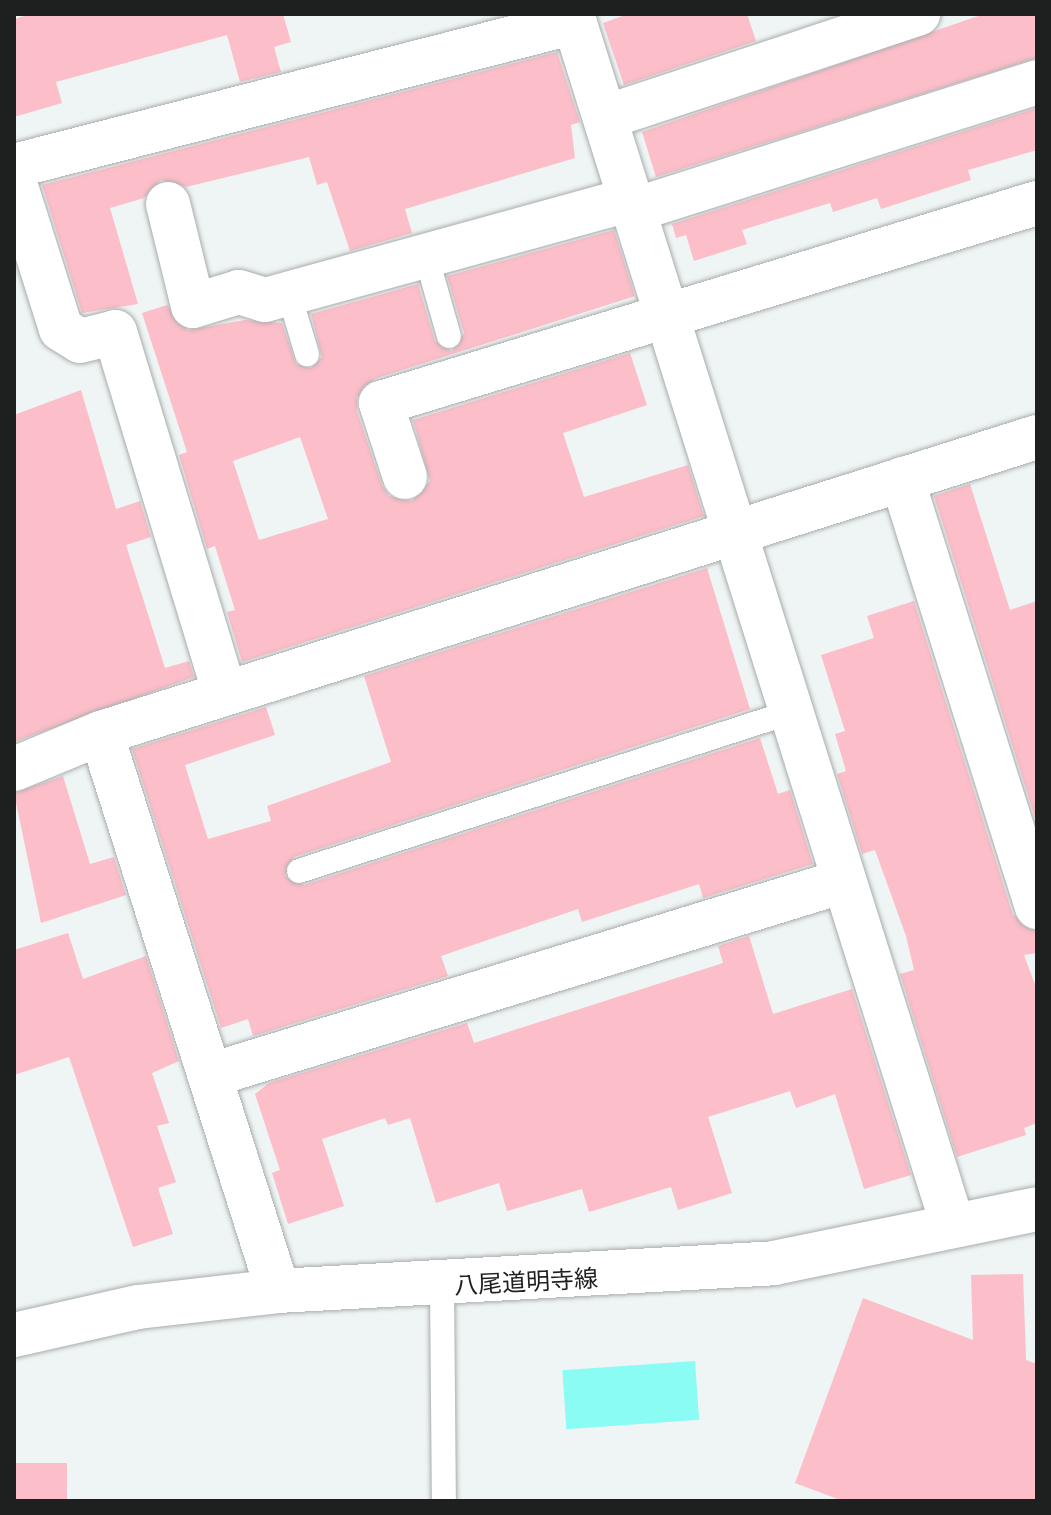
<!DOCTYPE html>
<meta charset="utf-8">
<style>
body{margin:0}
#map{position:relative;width:1051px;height:1515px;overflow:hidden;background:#eff4f4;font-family:Commissioner,"Noto Sans JP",sans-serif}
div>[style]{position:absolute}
.green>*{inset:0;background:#8afcf4;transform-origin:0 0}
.building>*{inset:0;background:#fcbec9;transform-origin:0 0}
.roads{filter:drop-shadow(0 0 2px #a8adac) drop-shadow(0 0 2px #a8adac)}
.lane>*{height:24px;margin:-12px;padding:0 12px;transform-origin:12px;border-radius:12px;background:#fff}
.street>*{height:44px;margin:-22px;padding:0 22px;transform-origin:22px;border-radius:22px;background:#fff}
.secondary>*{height:44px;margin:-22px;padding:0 22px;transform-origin:22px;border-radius:22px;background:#fff}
span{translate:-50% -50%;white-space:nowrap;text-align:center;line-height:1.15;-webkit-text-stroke:8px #fff;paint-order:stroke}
.street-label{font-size:24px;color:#1e2020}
.frame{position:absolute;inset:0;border:16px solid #1e2020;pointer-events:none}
</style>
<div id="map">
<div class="green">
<i style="left:695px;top:1361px;width:59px;height:133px;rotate:86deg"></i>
</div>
<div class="building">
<i style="clip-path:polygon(31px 14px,283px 14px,291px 42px,274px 47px,281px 72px,240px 82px,227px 35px,56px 82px,62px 103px,14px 117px,14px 19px)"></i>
<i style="clip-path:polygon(628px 14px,747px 14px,756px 41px,624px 85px,603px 23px)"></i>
<i style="clip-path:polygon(984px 14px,1037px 14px,1037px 58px,656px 177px,642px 132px)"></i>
<i style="clip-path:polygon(557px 52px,580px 122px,571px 125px,575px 158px,405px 209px,412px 233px,350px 251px,327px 182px,317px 185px,309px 157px,186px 187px,161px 180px,144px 198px,110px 208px,138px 304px,82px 313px,42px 185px)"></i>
<i style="clip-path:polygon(1037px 108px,1037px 150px,968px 170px,971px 180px,881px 209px,877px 198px,833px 212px,830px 203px,742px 230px,747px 244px,694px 261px,686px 235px,676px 238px,672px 224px)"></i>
<i style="clip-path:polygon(evenodd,614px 230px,635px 296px,374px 379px,357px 397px,357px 411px,382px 485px,389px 496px,412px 501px,430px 481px,413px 420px,630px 353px,647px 405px,563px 433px,584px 497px,688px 465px,704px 516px,242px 662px,227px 612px,235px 610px,215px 546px,207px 549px,179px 455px,187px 452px,142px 313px,167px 305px,188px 330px,245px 320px,282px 323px,296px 364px,311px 368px,322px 357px,311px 314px,418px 284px,435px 341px,452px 351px,464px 333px,447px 276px,614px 230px,300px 437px,328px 519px,259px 540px,233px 461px,300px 437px)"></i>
<i style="clip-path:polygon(81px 390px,116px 509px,140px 501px,151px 537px,126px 545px,165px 668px,189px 661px,194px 677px,14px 742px,14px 415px)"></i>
<i style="clip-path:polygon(970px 484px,1010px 610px,1037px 601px,1037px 824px,934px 496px)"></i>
<i style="clip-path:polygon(707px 568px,750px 709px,294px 857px,285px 876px,304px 885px,760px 738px,778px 794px,790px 790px,813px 864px,703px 898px,699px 884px,582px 922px,578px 909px,441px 956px,448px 976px,253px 1036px,248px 1019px,221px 1028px,132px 749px,266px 707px,275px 735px,185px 765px,208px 839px,271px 821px,267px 806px,391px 762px,364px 676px)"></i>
<i style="clip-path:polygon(914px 601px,1013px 915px,1037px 931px,1037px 953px,1024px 955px,1037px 990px,1037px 1123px,1024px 1128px,1026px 1135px,957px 1157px,900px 974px,914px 970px,906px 936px,875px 850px,862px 854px,837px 774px,846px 771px,835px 734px,845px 731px,821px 655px,874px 638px,867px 616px)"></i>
<i style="clip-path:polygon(63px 776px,90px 864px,114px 857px,126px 895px,41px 923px,14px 793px)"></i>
<i style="clip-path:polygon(68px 933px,83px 979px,146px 956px,179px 1061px,152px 1073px,169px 1123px,157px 1126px,176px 1182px,158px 1188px,173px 1234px,133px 1247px,69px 1057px,14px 1075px,14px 950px)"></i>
<i style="clip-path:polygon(749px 936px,773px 1014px,852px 989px,911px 1175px,864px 1189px,835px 1094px,796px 1108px,790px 1091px,708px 1117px,732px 1193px,678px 1210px,671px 1187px,589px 1212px,582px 1189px,507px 1211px,499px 1183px,436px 1203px,410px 1118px,388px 1125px,385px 1118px,322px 1139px,344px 1206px,288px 1224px,272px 1173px,280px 1170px,255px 1094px,269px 1083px,467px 1023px,474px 1043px,723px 963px,718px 946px)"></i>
<i style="clip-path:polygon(1023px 1274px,1026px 1360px,1037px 1364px,1037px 1501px,843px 1501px,795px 1483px,863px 1298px,973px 1340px,971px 1275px)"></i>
<i style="left:14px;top:1463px;width:53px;height:38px"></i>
</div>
<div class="roads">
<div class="lane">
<i style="left:427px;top:259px;width:80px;rotate:74.1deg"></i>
<i style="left:289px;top:294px;width:63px;rotate:73.3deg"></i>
<i style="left:299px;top:871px;width:517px;rotate:-17.91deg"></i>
<i style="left:442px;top:1285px;width:216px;rotate:89.5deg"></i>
</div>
<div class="street">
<i style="left:572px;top:14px;width:1267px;rotate:72.55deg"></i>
<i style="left:606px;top:117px;width:329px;rotate:-18.3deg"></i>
<i style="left:14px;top:166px;width:579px;rotate:-14.4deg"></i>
<i style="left:14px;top:180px;width:156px;rotate:72.5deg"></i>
<i style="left:61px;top:329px;width:22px;rotate:32deg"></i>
<i style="left:80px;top:341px;width:36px;rotate:-14deg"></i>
<i style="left:115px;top:332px;width:377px;rotate:73.1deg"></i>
<i style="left:168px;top:204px;width:105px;rotate:76.2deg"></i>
<i style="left:193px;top:306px;width:48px;rotate:-16.9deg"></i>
<i style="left:239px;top:292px;width:27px;rotate:17deg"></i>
<i style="left:265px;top:300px;width:380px;rotate:-15.4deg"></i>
<i style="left:634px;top:210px;width:423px;rotate:-17.6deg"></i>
<i style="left:405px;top:477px;width:78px;rotate:-108deg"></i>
<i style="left:381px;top:403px;width:686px;rotate:-16.96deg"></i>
<i style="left:902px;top:479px;width:449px;rotate:72.5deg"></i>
<i style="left:101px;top:733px;width:585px;rotate:72.4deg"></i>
<i style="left:14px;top:769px;width:94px;rotate:-22.5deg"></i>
<i style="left:101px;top:733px;width:982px;rotate:-17.55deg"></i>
<i style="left:211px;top:1075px;width:662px;rotate:-17.04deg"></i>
</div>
<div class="secondary">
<i style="left:14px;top:1335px;width:127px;rotate:-12.7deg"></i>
<i style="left:138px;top:1307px;width:141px;rotate:-6.5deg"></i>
<i style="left:278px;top:1291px;width:497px;rotate:-3.2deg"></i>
<i style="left:774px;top:1263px;width:268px;rotate:-11.6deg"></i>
</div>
</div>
<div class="street-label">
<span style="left:526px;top:1281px;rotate:-3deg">八尾道明寺線</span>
</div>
<div class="frame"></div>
</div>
